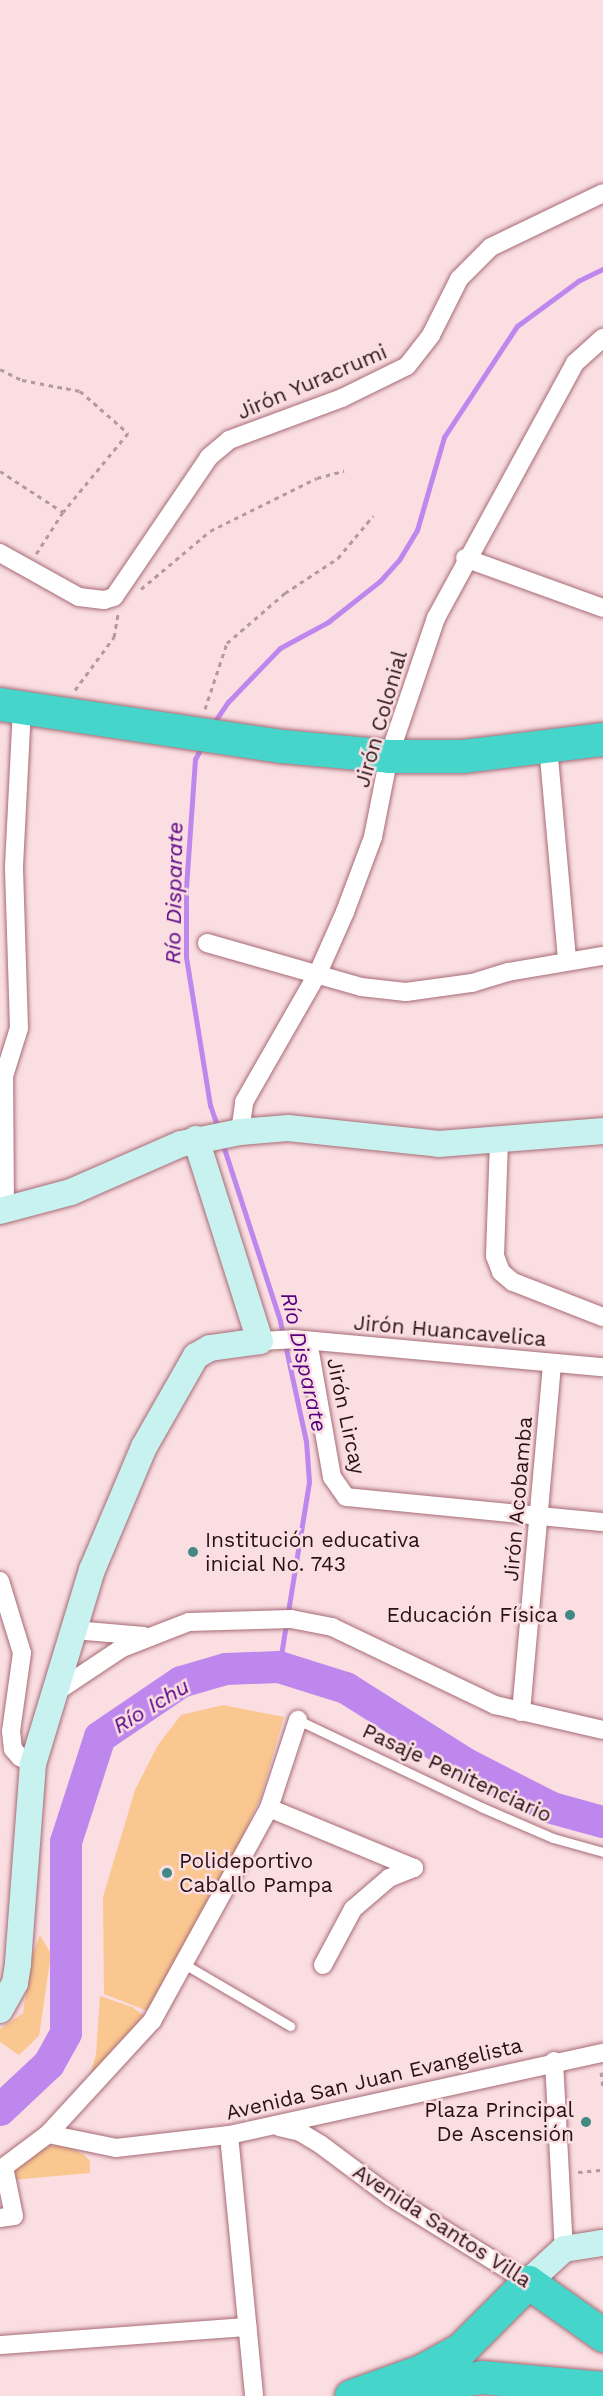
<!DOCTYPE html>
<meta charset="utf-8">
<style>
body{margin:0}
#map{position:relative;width:603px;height:2396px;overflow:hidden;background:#fadee2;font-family:"Work Sans",sans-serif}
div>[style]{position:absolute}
.green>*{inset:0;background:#fac790}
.stream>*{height:5px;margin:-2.5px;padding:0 2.5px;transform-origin:2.5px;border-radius:2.5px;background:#be87ed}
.river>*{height:32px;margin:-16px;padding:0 16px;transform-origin:16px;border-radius:16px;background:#be87ed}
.path>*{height:3px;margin-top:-1.5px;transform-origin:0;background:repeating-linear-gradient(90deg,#b49a9e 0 4.5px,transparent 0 9px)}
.roads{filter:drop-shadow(0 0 2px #a76b76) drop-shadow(0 0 2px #a76b76)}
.lane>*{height:9px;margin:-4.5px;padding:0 4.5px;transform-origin:4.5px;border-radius:4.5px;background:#fff}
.street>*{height:18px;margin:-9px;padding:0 9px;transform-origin:9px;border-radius:9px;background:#fff}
.secondary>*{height:26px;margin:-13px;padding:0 13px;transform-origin:13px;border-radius:13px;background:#c8f2ef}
.highway>*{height:33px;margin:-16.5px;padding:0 16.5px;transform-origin:16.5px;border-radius:16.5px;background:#46d5cb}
.dots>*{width:16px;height:16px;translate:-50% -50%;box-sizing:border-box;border:3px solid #fadee2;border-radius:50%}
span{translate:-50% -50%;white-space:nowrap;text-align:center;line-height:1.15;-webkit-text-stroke:5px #fadee2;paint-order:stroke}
.street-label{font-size:21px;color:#281115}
.poi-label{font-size:21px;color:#281115}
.left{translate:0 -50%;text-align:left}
.right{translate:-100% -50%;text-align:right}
.water-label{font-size:22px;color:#580084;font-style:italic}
</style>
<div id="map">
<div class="green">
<i style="clip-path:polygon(223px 1705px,284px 1717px,261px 1796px,236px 1851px,150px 2012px,104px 1994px,103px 1897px,135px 1790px,158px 1745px,181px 1715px)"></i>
<i style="clip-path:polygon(40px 1935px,51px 1954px,39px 2036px,19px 2055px,0 2042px,0 2029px,23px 2013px,31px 1958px)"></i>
<i style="clip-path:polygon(100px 1996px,132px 2007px,146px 2017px,88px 2083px,96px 2054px)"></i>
<i style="clip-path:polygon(61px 2144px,83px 2154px,90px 2161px,90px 2173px,11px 2180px,12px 2169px,40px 2148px)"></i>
</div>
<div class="stream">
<i style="left:213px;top:724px;width:27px;rotate:-56deg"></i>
<i style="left:228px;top:702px;width:75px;rotate:-46.1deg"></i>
<i style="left:280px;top:648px;width:55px;rotate:-28.4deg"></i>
<i style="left:328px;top:622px;width:66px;rotate:-38.3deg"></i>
<i style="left:380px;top:581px;width:28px;rotate:-48deg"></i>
<i style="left:399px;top:560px;width:35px;rotate:-59deg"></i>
<i style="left:417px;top:530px;width:97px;rotate:-73.8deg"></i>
<i style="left:444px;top:437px;width:133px;rotate:-56.7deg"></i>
<i style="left:517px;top:326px;width:76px;rotate:-36.4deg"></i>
<i style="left:578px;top:281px;width:28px;rotate:-26deg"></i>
<i style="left:202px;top:746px;width:15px;rotate:118deg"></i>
<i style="left:195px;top:759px;width:130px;rotate:94deg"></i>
<i style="left:186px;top:889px;width:68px;rotate:90deg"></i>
<i style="left:186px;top:957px;width:150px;rotate:80.8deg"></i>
<i style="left:210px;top:1105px;width:28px;rotate:71deg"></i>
<i style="left:222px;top:1142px;width:188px;rotate:72deg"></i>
<i style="left:280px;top:1321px;width:123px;rotate:77.8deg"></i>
<i style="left:306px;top:1441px;width:41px;rotate:85.8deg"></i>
<i style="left:309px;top:1482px;width:187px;rotate:99.2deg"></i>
</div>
<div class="river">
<i style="left:0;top:2110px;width:67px;rotate:-43.2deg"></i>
<i style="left:49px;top:2064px;width:35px;rotate:-61deg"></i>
<i style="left:66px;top:2033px;width:191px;rotate:-90deg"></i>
<i style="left:66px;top:1842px;width:110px;rotate:-72.1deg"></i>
<i style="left:100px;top:1737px;width:98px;rotate:-34.2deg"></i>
<i style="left:181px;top:1682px;width:47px;rotate:-16.1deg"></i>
<i style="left:226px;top:1669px;width:53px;rotate:-2.2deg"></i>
<i style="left:279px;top:1667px;width:70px;rotate:17.4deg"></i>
<i style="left:346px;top:1688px;width:144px;rotate:32.3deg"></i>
<i style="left:468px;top:1765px;width:94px;rotate:27.1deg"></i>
<i style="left:552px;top:1808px;width:53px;rotate:15.4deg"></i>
</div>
<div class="path">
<i style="left:0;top:369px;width:25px;rotate:27deg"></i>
<i style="left:22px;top:380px;width:59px;rotate:10.7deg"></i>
<i style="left:80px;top:391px;width:64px;rotate:41.2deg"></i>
<i style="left:128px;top:433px;width:102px;rotate:129.4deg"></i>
<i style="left:63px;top:512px;width:50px;rotate:122.7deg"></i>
<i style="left:0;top:471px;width:75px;rotate:33.1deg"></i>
<i style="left:141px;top:589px;width:90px;rotate:-40deg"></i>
<i style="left:210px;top:531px;width:119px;rotate:-26.4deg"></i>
<i style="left:317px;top:478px;width:28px;rotate:-15deg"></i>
<i style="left:75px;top:690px;width:66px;rotate:-53.7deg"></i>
<i style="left:114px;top:637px;width:23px;rotate:-80deg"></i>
<i style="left:205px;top:709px;width:70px;rotate:-71.6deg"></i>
<i style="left:227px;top:643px;width:77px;rotate:-40.8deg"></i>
<i style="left:285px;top:593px;width:64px;rotate:-33.4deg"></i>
<i style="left:338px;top:558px;width:55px;rotate:-50.2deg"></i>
<i style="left:601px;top:2072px;width:16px;rotate:83deg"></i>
<i style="left:578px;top:2172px;width:25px;rotate:-5deg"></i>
</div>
<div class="roads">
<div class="lane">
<i style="left:298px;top:1720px;width:203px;rotate:25.4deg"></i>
<i style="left:481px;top:1807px;width:78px;rotate:23.3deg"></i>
<i style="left:553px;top:1838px;width:52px;rotate:15.6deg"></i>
<i style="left:184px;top:1964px;width:123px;rotate:30.3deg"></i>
</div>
<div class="street">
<i style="left:0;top:553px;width:90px;rotate:29.1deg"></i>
<i style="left:79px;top:597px;width:25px;rotate:7deg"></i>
<i style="left:104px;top:600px;width:10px;rotate:-17deg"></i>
<i style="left:114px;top:597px;width:169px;rotate:-55.8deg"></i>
<i style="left:209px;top:457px;width:26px;rotate:-40deg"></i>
<i style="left:229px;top:440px;width:121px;rotate:-20.4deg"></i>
<i style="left:342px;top:398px;width:72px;rotate:-26.2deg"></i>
<i style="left:407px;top:366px;width:39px;rotate:-52deg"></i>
<i style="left:431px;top:335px;width:63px;rotate:-63.4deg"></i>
<i style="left:459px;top:279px;width:45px;rotate:-45deg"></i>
<i style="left:491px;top:247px;width:124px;rotate:-25.7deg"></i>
<i style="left:465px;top:558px;width:147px;rotate:19.9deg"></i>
<i style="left:548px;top:746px;width:216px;rotate:84.9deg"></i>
<i style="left:207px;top:943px;width:160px;rotate:15.9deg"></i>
<i style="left:361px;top:987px;width:45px;rotate:6.3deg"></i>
<i style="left:406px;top:992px;width:67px;rotate:-7.8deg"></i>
<i style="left:472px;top:983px;width:38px;rotate:-17deg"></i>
<i style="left:508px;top:972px;width:96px;rotate:-9.6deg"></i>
<i style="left:240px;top:1132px;width:30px;rotate:-82deg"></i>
<i style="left:244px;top:1102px;width:149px;rotate:-60.2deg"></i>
<i style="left:318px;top:973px;width:67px;rotate:-66.1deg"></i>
<i style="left:345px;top:912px;width:80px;rotate:-69.5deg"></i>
<i style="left:373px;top:837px;width:83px;rotate:-78.8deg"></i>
<i style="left:389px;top:756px;width:146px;rotate:-71.2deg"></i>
<i style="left:436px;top:618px;width:290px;rotate:-61.4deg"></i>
<i style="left:575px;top:363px;width:38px;rotate:-42deg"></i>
<i style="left:499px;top:1141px;width:115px;rotate:92deg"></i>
<i style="left:495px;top:1256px;width:17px;rotate:69deg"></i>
<i style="left:501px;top:1272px;width:16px;rotate:40deg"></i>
<i style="left:513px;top:1282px;width:97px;rotate:21.3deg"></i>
<i style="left:5px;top:1210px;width:134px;rotate:-90.4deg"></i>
<i style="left:4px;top:1076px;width:50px;rotate:-72.6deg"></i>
<i style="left:19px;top:1028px;width:162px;rotate:-91.8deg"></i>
<i style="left:14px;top:866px;width:159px;rotate:-87.1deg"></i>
<i style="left:260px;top:1341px;width:33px;rotate:-3deg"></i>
<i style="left:293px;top:1339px;width:311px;rotate:5.2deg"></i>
<i style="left:308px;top:1341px;width:138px;rotate:80deg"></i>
<i style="left:332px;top:1477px;width:24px;rotate:55deg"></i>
<i style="left:346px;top:1497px;width:258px;rotate:5.6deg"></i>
<i style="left:0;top:1581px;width:75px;rotate:73deg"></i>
<i style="left:22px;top:1653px;width:79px;rotate:98deg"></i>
<i style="left:11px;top:1731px;width:18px;rotate:84deg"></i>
<i style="left:13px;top:1749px;width:11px;rotate:49deg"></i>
<i style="left:20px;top:1757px;width:15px;rotate:28deg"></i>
<i style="left:74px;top:1630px;width:70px;rotate:4.9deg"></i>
<i style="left:56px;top:1692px;width:79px;rotate:-33.7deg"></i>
<i style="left:122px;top:1648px;width:72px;rotate:-21.2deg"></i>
<i style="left:189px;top:1622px;width:102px;rotate:-1.7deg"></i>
<i style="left:291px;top:1619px;width:42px;rotate:11deg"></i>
<i style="left:332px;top:1627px;width:181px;rotate:25.6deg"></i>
<i style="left:495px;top:1705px;width:111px;rotate:13deg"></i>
<i style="left:521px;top:1712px;width:350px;rotate:-84.9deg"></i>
<i style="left:269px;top:1808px;width:157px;rotate:22.5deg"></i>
<i style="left:323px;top:1965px;width:64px;rotate:-61.8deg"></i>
<i style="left:353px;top:1909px;width:48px;rotate:-40.7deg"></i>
<i style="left:389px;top:1878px;width:27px;rotate:-22deg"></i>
<i style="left:554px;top:2061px;width:188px;rotate:87deg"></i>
<i style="left:279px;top:2127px;width:22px;rotate:13deg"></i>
<i style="left:300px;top:2132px;width:23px;rotate:31deg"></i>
<i style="left:320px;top:2144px;width:89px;rotate:36.7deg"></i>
<i style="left:391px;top:2197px;width:161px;rotate:31.8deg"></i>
<i style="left:48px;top:2134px;width:69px;rotate:11.6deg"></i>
<i style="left:116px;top:2148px;width:114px;rotate:-6.6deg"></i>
<i style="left:229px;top:2135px;width:383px;rotate:-12.4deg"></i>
<i style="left:229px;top:2135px;width:262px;rotate:84.5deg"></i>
<i style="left:0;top:2170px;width:60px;rotate:-36.9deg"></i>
<i style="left:48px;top:2134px;width:154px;rotate:-47.4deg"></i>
<i style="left:152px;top:2021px;width:243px;rotate:-61.2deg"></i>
<i style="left:269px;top:1808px;width:93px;rotate:-71.8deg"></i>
<i style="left:0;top:2218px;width:14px;rotate:-8deg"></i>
<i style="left:14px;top:2216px;width:50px;rotate:-101.5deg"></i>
<i style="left:0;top:2345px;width:248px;rotate:-4.2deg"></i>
</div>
<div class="secondary">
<i style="left:0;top:1211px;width:73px;rotate:-15deg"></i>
<i style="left:71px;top:1192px;width:120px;rotate:-23.6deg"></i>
<i style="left:181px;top:1144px;width:60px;rotate:-11.5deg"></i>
<i style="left:240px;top:1132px;width:48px;rotate:-4.8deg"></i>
<i style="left:288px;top:1128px;width:152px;rotate:6deg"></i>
<i style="left:439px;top:1144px;width:165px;rotate:-4.5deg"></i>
<i style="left:0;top:2010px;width:31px;rotate:-61deg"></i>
<i style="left:15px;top:1983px;width:20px;rotate:-81deg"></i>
<i style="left:18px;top:1963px;width:200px;rotate:-85.7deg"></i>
<i style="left:33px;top:1764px;width:203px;rotate:-73.1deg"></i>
<i style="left:92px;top:1570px;width:134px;rotate:-67.1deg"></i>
<i style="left:144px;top:1447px;width:105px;rotate:-60.3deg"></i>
<i style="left:196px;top:1356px;width:16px;rotate:-30deg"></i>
<i style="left:210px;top:1348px;width:50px;rotate:-8deg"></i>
<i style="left:260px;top:1341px;width:212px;rotate:-107.6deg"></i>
<i style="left:528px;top:2282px;width:49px;rotate:-42.5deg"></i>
<i style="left:564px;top:2249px;width:39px;rotate:-9deg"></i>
</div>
<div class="highway">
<i style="left:0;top:704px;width:285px;rotate:8.5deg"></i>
<i style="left:282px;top:746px;width:107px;rotate:5.3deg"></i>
<i style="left:389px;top:756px;width:73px"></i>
<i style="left:462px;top:756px;width:142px;rotate:-6.9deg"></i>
<i style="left:407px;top:2388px;width:76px;rotate:-8.3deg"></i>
<i style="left:482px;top:2377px;width:121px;rotate:5.2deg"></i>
<i style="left:351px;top:2396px;width:74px;rotate:-19.7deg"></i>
<i style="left:421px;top:2371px;width:46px;rotate:-28.8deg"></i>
<i style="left:461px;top:2349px;width:95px;rotate:-45deg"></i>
<i style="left:528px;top:2282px;width:92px;rotate:35.2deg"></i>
</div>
</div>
<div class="dots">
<i style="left:193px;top:1552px;background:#428983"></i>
<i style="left:570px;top:1615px;background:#428983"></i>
<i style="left:167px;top:1873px;background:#428983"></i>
<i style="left:586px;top:2122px;background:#428983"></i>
</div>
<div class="street-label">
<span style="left:312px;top:382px;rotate:-23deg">Jirón Yuracrumi</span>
<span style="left:381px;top:719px;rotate:-74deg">Jirón Colonial</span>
<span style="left:450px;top:1331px;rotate:5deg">Jirón Huancavelica</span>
<span style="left:346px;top:1416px;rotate:78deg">Jirón Lircay</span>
<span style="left:518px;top:1499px;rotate:-85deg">Jirón Acobamba</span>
<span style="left:457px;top:1773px;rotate:25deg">Pasaje Penitenciario</span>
<span style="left:374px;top:2079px;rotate:-13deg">Avenida San Juan Evangelista</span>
<span style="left:442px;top:2226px;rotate:33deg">Avenida Santos Villa</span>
</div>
<div class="poi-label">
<span class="left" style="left:205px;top:1552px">Institución educativa<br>inicial No. 743</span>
<span class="right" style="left:558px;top:1615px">Educación Física</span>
<span class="left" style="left:179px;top:1873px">Polideportivo<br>Caballo Pampa</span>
<span class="right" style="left:574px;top:2122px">Plaza Principal<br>De Ascensión</span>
</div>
<div class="water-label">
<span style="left:174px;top:893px;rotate:-89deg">Río Disparate</span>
<span style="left:304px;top:1362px;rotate:77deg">Río Disparate</span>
<span style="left:151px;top:1706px;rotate:-31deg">Río Ichu</span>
</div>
</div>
